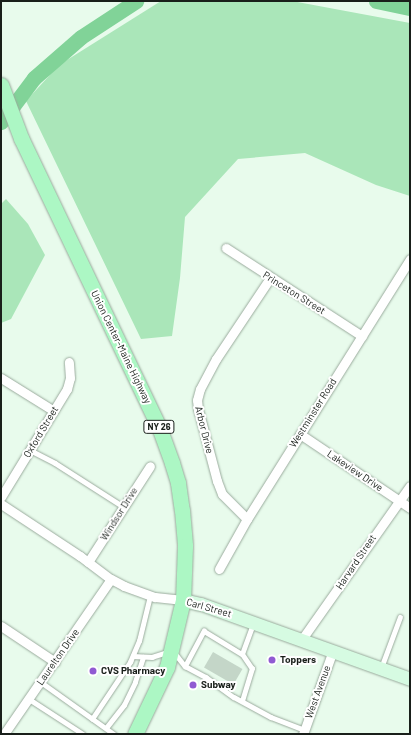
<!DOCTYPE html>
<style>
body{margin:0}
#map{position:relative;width:411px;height:735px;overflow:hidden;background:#e8fbec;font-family:Barlow,sans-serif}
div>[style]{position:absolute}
.green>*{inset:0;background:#aae6b9}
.river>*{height:15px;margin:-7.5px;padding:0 7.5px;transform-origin:7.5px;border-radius:7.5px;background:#81d398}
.building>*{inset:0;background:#c4d6c8;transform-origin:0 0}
.roads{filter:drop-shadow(0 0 1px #9aab9d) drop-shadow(0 0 1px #9aab9d)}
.lane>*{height:4.5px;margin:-2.25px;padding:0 2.25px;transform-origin:2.25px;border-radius:2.25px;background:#fff}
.street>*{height:9px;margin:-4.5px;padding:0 4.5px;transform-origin:4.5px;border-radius:4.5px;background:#fff}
.secondary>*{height:13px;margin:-6.5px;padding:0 6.5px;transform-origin:6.5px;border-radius:6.5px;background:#d6fbe2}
.primary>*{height:15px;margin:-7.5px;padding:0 7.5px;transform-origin:7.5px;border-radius:7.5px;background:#acf7c4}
.dots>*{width:11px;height:11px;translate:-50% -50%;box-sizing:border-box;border:2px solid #fff;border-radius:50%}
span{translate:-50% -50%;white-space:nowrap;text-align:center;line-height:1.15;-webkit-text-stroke:4px #fff;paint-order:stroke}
.shield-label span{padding:1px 3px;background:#fff;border:1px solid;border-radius:3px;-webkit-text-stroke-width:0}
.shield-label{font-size:9px;color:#191f1a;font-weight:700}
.street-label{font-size:10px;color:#191f1a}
.poi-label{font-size:10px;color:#191f1a;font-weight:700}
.left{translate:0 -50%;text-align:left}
.frame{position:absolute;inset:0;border:2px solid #191f1a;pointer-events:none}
</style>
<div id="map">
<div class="green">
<i style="clip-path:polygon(161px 1px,292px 1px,410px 23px,410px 196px,376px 185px,305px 153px,238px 159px,185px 217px,180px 278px,172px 336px,141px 339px,26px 101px,59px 65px)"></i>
<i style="clip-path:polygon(6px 199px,28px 224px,45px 255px,11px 319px,1px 323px,1px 204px)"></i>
</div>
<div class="river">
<i style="left:376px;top:1px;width:35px;rotate:12deg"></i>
<i style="left:1px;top:122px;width:55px;rotate:-53.1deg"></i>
<i style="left:34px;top:78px;width:62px;rotate:-41.1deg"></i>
<i style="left:81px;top:37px;width:66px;rotate:-33.2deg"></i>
</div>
<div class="building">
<i style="left:213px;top:652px;width:34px;height:18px;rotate:30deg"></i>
</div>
<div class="roads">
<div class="lane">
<i style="left:30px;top:450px;width:28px;rotate:27deg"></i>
<i style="left:55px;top:463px;width:82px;rotate:32.5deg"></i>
<i style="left:174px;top:652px;width:18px;rotate:52deg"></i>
<i style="left:185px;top:666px;width:24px;rotate:28deg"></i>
<i style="left:206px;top:677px;width:34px;rotate:36deg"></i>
<i style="left:234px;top:697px;width:42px;rotate:28.4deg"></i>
<i style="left:271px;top:717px;width:36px;rotate:21deg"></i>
<i style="left:133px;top:656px;width:19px;rotate:3deg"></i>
<i style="left:152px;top:657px;width:16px;rotate:-18deg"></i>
<i style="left:185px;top:666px;width:40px;rotate:-62deg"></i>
<i style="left:204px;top:631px;width:44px;rotate:31.2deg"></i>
<i style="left:381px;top:668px;width:54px;rotate:-69.6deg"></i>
<i style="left:41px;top:682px;width:90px;rotate:35.5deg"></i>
<i style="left:29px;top:699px;width:64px;rotate:32.9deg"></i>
<i style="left:242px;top:701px;width:34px;rotate:-73deg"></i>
<i style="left:252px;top:669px;width:18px;rotate:-124deg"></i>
<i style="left:242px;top:654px;width:32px;rotate:-70deg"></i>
<i style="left:92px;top:719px;width:69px;rotate:-56.3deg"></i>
<i style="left:130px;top:662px;width:23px;rotate:-67deg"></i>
<i style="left:139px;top:641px;width:46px;rotate:-76.3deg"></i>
<i style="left:106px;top:728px;width:29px;rotate:-52deg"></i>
<i style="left:124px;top:705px;width:25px;rotate:-64deg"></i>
<i style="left:135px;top:682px;width:26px;rotate:-72deg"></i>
</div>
<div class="street">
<i style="left:226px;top:248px;width:162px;rotate:32.9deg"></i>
<i style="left:1px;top:378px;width:62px;rotate:31.9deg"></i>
<i style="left:300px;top:434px;width:133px;rotate:33.9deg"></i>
<i style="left:1px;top:497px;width:127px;rotate:-58.6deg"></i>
<i style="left:67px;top:389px;width:11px;rotate:-75deg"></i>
<i style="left:70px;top:378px;width:16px;rotate:-94deg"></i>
<i style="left:1px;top:504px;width:95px;rotate:33.4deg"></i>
<i style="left:80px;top:556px;width:39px;rotate:37deg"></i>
<i style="left:111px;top:579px;width:15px;rotate:28deg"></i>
<i style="left:124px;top:586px;width:33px;rotate:20deg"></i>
<i style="left:155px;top:597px;width:28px;rotate:6deg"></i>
<i style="left:247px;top:519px;width:35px;rotate:-135deg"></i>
<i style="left:222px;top:494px;width:14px;rotate:-111deg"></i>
<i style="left:217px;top:481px;width:74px;rotate:-104.8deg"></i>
<i style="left:198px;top:409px;width:9px;rotate:-96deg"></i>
<i style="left:197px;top:400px;width:11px;rotate:-75deg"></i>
<i style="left:200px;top:389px;width:34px;rotate:-62deg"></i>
<i style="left:216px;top:359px;width:97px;rotate:-56.3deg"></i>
<i style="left:88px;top:562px;width:114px;rotate:-57.1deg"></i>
<i style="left:219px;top:569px;width:57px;rotate:-60.8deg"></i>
<i style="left:247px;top:519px;width:307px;rotate:-57.9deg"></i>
<i style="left:1px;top:626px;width:65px;rotate:33.7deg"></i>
<i style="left:302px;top:639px;width:187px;rotate:-54.8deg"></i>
<i style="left:4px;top:734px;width:188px;rotate:-55.4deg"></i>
<i style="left:303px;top:734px;width:89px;rotate:-70.3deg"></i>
</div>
<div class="secondary">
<i style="left:183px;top:600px;width:18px;rotate:13deg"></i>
<i style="left:201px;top:604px;width:222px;rotate:19.7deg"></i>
</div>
<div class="primary">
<i style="left:1px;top:85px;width:57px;rotate:69.3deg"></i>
<i style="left:21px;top:138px;width:320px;rotate:64.5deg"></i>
<i style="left:159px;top:427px;width:38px;rotate:70deg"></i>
<i style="left:172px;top:463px;width:21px;rotate:73deg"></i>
<i style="left:178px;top:483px;width:27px;rotate:82deg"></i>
<i style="left:182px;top:510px;width:36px;rotate:85deg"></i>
<i style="left:185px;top:546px;width:54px;rotate:92.1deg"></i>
<i style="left:183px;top:600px;width:69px;rotate:103.4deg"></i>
<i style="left:167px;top:667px;width:74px;rotate:115.5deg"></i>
</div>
</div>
<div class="dots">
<i style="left:272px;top:660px;background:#905ad2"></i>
<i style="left:93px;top:671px;background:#905ad2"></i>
<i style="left:193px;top:685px;background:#905ad2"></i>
</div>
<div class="shield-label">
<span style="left:159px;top:427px">NY 26</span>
</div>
<div class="street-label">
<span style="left:294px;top:293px;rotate:32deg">Princeton Street</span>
<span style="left:121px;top:347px;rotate:64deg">Union Center-Maine Highway</span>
<span style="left:313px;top:413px;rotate:-58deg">Westminster Road</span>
<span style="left:204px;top:430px;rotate:76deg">Arbor Drive</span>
<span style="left:41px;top:432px;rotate:-59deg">Oxford Street</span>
<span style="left:355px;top:471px;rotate:34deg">Lakeview Drive</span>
<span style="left:119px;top:514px;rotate:-58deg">Windsor Drive</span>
<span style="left:356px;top:562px;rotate:-56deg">Harvard Street</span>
<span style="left:209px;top:608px;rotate:16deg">Carl Street</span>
<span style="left:58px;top:657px;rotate:-55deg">Laurelton Drive</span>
<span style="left:318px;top:692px;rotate:-70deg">West Avenue</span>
</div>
<div class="poi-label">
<span class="left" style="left:280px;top:660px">Toppers</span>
<span class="left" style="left:101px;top:671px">CVS Pharmacy</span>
<span class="left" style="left:201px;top:685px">Subway</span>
</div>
<div class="frame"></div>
</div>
